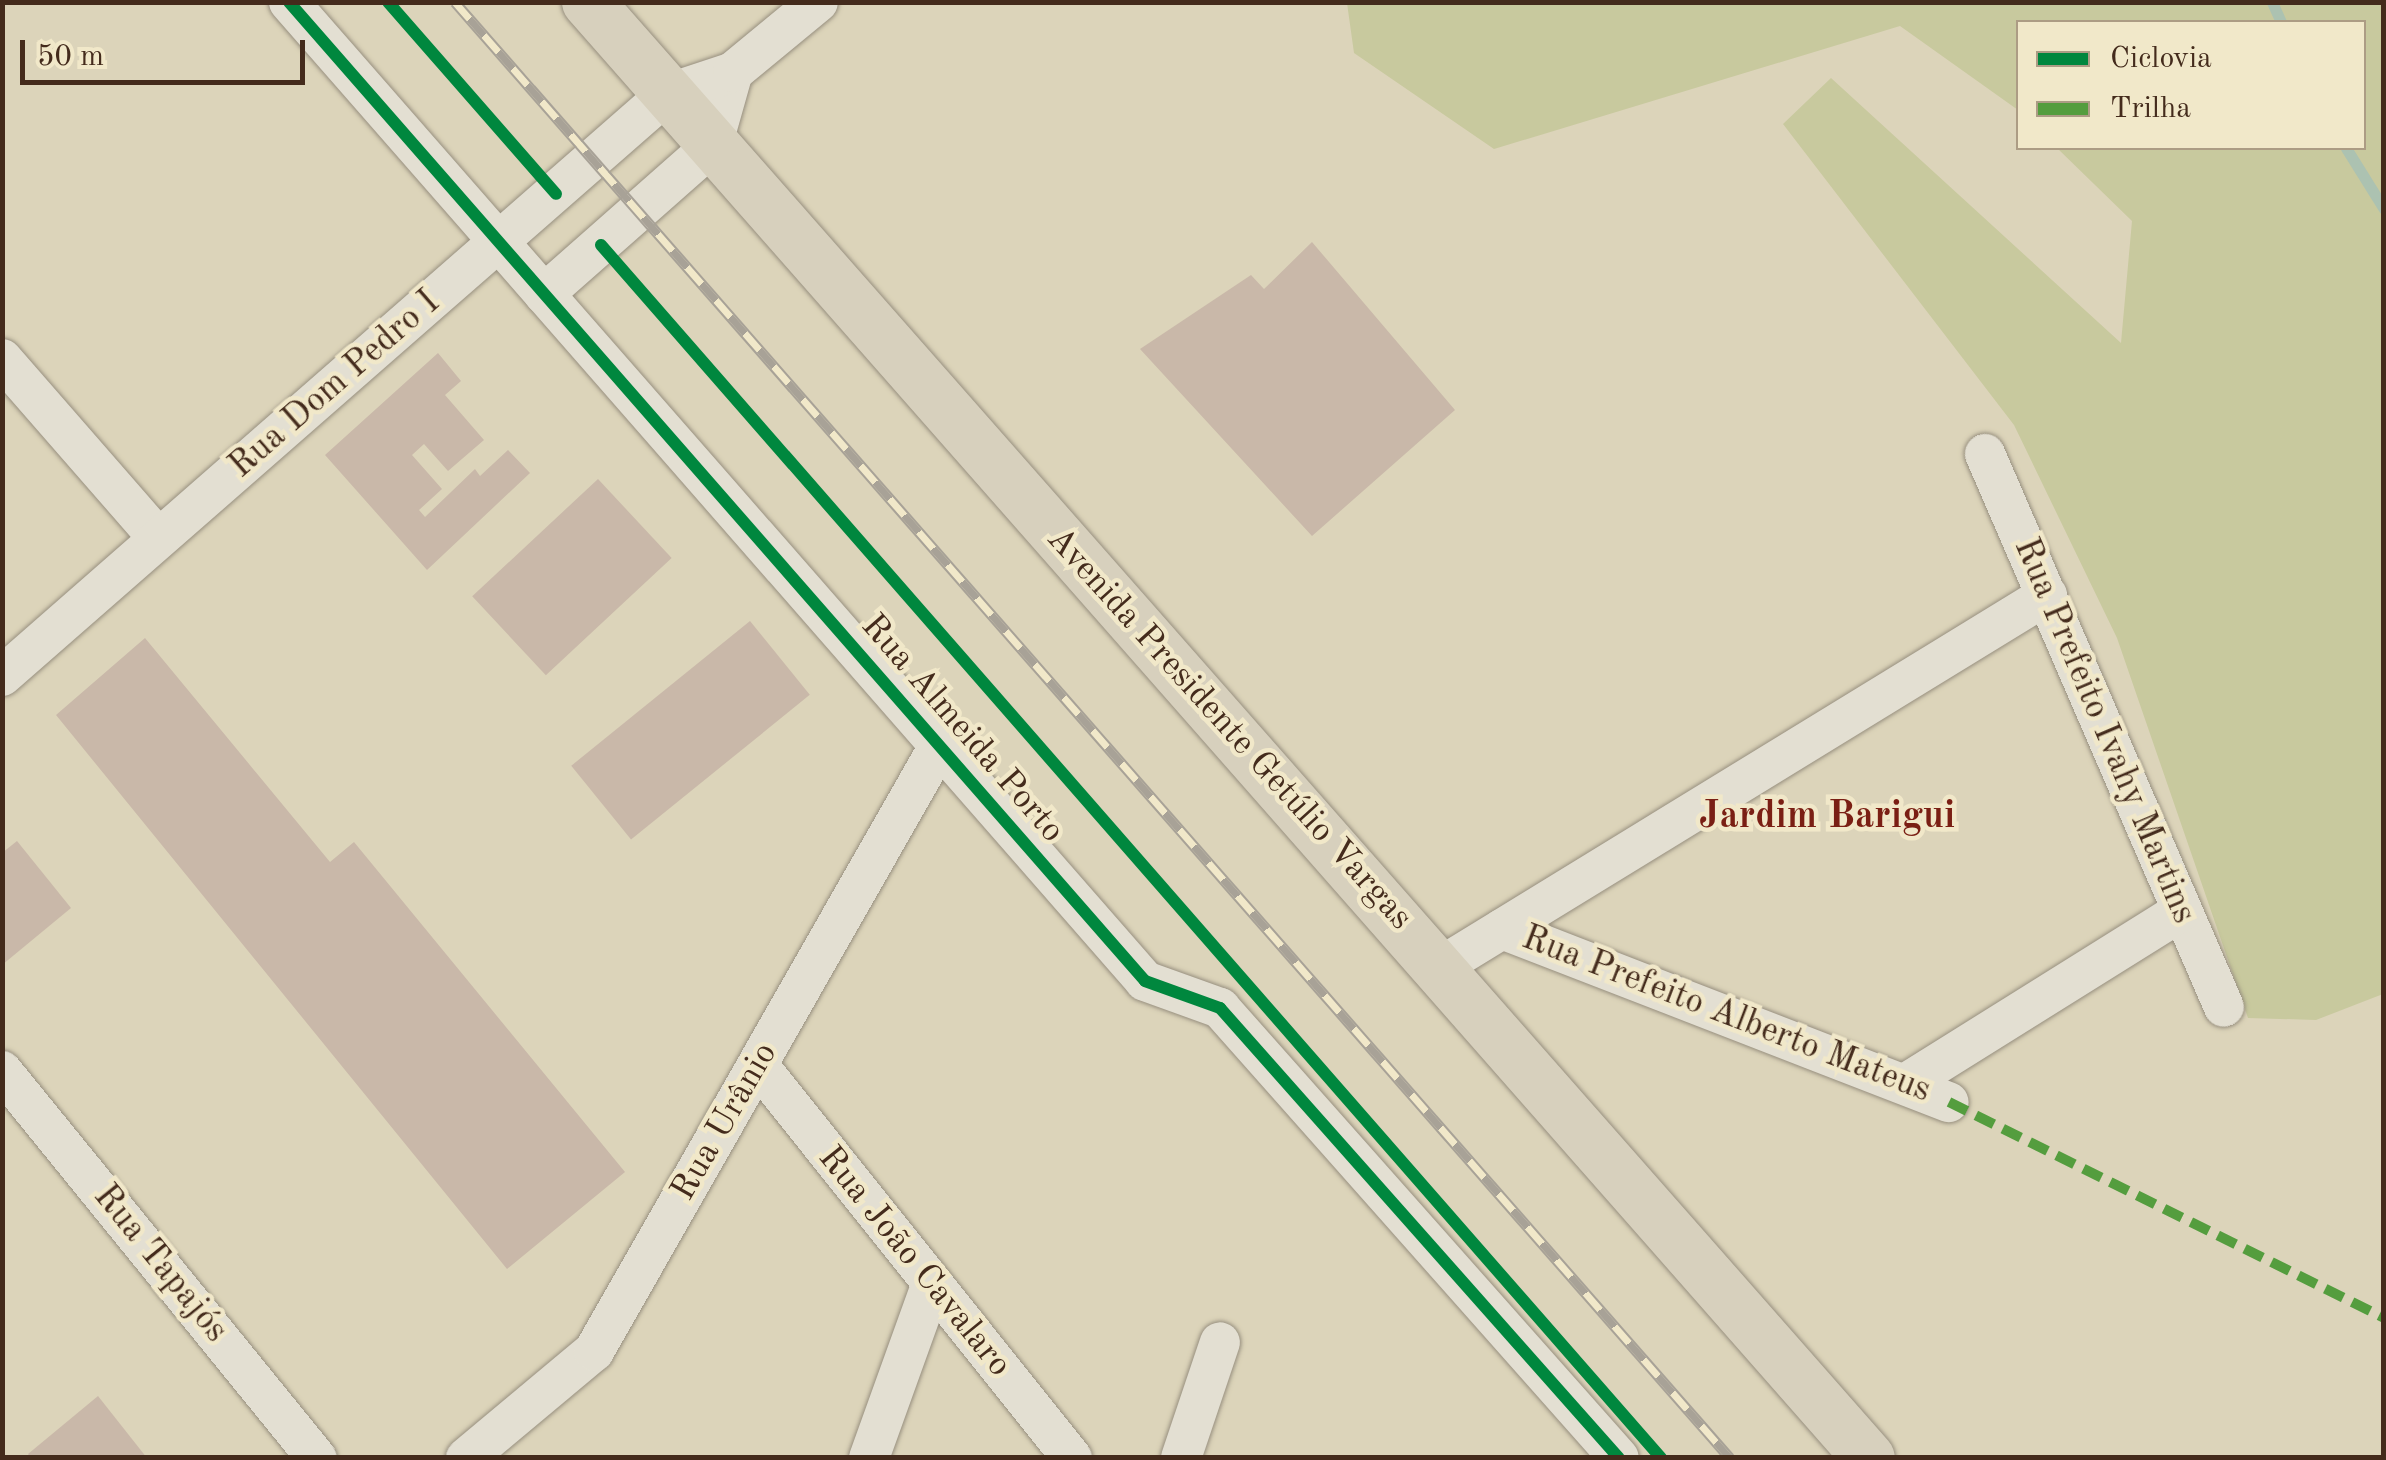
<!DOCTYPE html>
<meta charset="utf-8">
<style>
body{margin:0}
#map{position:relative;width:2386px;height:1460px;overflow:hidden;background:#dcd4ba;font-family:"Old Standard TT",serif}
div>[style]{position:absolute}
.green>*{inset:0;background:#c8c99e}
.stream>*{height:11px;margin:-5.5px;padding:0 5.5px;transform-origin:5.5px;border-radius:5.5px;background:#acc2b1}
.building>*{inset:0;background:#c9b8a9;transform-origin:0 0}
.roads{filter:drop-shadow(0 0 2px #978f7f) drop-shadow(0 0 2px #978f7f)}
.minor>*{height:40px;margin:-20px;padding:0 20px;transform-origin:20px;border-radius:20px;background:#e3dfd2}
.major>*{height:52px;margin:-26px;padding:0 26px;transform-origin:26px;border-radius:26px;background:#d7d0bd}
.rail>*{height:11px;margin-top:-5.5px;transform-origin:0;background:repeating-linear-gradient(90deg,#f1e8c9 0 22px,#a8a297 0 44px);box-sizing:border-box;border-block:2px solid #a8a297}
.quiet>*{height:10px;margin-top:-5px;transform-origin:0;background:repeating-linear-gradient(90deg,#549d3e 0 20px,transparent 0 30px)}
.cycleway>*{height:12px;margin:-6px;padding:0 6px;transform-origin:6px;border-radius:6px;background:#00873e}
span{translate:-50% -50%;white-space:nowrap;text-align:center;line-height:1.15;-webkit-text-stroke:9px #f1e8c9;paint-order:stroke}
.street-label{font-size:35px;color:#442b1c}
.neighbourhood-label{font-size:38px;color:#7a1f14;font-weight:700}
.frame{position:absolute;inset:0;border:5px solid #442b1c;pointer-events:none}
.legend{position:absolute;left:2016px;top:20px;width:350px;height:130px;box-sizing:border-box;background:#f1e8c9;border:2px solid #ac9c84;margin:0;padding:12px 18px;list-style:none;font-size:30px;color:#442b1c}
.legend li{display:flex;align-items:center;gap:20px;height:50px}
.legend b{width:50px;border:2px solid #ac9c84}
.scale{position:absolute;left:20px;top:40px;width:285px;height:45px;box-sizing:border-box;border:5px solid #442b1c;border-top:0;padding-left:12px;font-size:30px;line-height:35px;white-space:nowrap;color:#442b1c;-webkit-text-stroke:8px #f1e8c9;paint-order:stroke}
</style>
<div id="map">
<div class="green">
<i style="clip-path:polygon(1347px 3px,2383px 3px,2383px 994px,2316px 1020px,2248px 1018px,2117px 638px,2014px 425px,1783px 124px,1831px 78px,2121px 343px,2132px 221px,2057px 148px,2364px 148px,2364px 22px,2018px 22px,2018px 110px,1900px 26px,1494px 149px,1354px 53px)"></i>
</div>
<div class="stream">
<i style="left:2272px;top:2px;width:22px;rotate:66deg"></i>
<i style="left:2346px;top:148px;width:72px;rotate:58.1deg"></i>
</div>
<div class="building">
<i style="clip-path:polygon(1312px 242px,1455px 410px,1312px 536px,1140px 349px,1251px 275px,1264px 289px)"></i>
<i style="clip-path:polygon(438px 353px,461px 381px,445px 395px,484px 440px,448px 471px,424px 444px,412px 455px,442px 489px,419px 510px,425px 517px,475px 469px,480px 476px,508px 450px,530px 473px,427px 570px,325px 455px)"></i>
<i style="left:598px;top:479px;width:108px;height:172px;rotate:47deg"></i>
<i style="left:750px;top:621px;width:95px;height:230px;rotate:51deg"></i>
<i style="clip-path:polygon(145px 638px,330px 862px,354px 842px,625px 1172px,507px 1269px,56px 715px)"></i>
<i style="clip-path:polygon(17px 841px,71px 908px,2px 965px,2px 853px)"></i>
<i style="clip-path:polygon(98px 1396px,147px 1458px,31px 1458px,28px 1454px)"></i>
</div>
<div class="roads">
<div class="minor">
<i style="left:289px;top:2px;width:1300px;rotate:48.83deg"></i>
<i style="left:1145px;top:981px;width:80px;rotate:19.8deg"></i>
<i style="left:1220px;top:1008px;width:601px;rotate:48.44deg"></i>
<i style="left:544px;top:294px;width:224px;rotate:-41.4deg"></i>
<i style="left:712px;top:146px;width:77px;rotate:-74.2deg"></i>
<i style="left:2px;top:359px;width:237px;rotate:48.9deg"></i>
<i style="left:1985px;top:454px;width:602px;rotate:66.63deg"></i>
<i style="left:2px;top:676px;width:884px;rotate:-41.19deg"></i>
<i style="left:667px;top:94px;width:70px;rotate:-18.4deg"></i>
<i style="left:733px;top:72px;width:110px;rotate:-39.5deg"></i>
<i style="left:1502px;top:929px;width:479px;rotate:21.2deg"></i>
<i style="left:1440px;top:967px;width:712px;rotate:-31.5deg"></i>
<i style="left:758px;top:1065px;width:503px;rotate:51.38deg"></i>
<i style="left:2px;top:1071px;width:499px;rotate:50.9deg"></i>
<i style="left:1905px;top:1084px;width:324px;rotate:-32deg"></i>
<i style="left:466px;top:1458px;width:167px;rotate:-39.9deg"></i>
<i style="left:594px;top:1351px;width:694px;rotate:-60.3deg"></i>
<i style="left:869px;top:1458px;width:183px;rotate:-70.2deg"></i>
<i style="left:1181px;top:1458px;width:122px;rotate:-71.4deg"></i>
</div>
<div class="major">
<i style="left:588px;top:2px;width:1939px;rotate:48.66deg"></i>
</div>
</div>
<div class="rail">
<i style="left:455px;top:2px;width:1935px;rotate:48.79deg"></i>
</div>
<div class="quiet">
<i style="left:1949px;top:1102px;width:486px;rotate:26.4deg"></i>
</div>
<div class="cycleway">
<i style="left:289px;top:2px;width:1300px;rotate:48.83deg"></i>
<i style="left:1145px;top:981px;width:80px;rotate:19.8deg"></i>
<i style="left:1220px;top:1008px;width:601px;rotate:48.44deg"></i>
<i style="left:388px;top:2px;width:255px;rotate:48.8deg"></i>
<i style="left:601px;top:245px;width:1611px;rotate:48.85deg"></i>
</div>
<div class="street-label">
<span style="left:335px;top:385px;rotate:-41deg">Rua Dom Pedro I</span>
<span style="left:962px;top:729px;rotate:49deg">Rua Almeida Porto</span>
<span style="left:1229px;top:729px;rotate:48deg">Avenida Presidente Getúlio Vargas</span>
<span style="left:2104px;top:731px;rotate:67deg">Rua Prefeito Ivahy Martins</span>
<span style="left:1726px;top:1015px;rotate:21deg">Rua Prefeito Alberto Mateus</span>
<span style="left:725px;top:1122px;rotate:-60deg">Rua Urânio</span>
<span style="left:914px;top:1262px;rotate:51deg">Rua João Cavalaro</span>
<span style="left:160px;top:1264px;rotate:51deg">Rua Tapajós</span>
</div>
<div class="neighbourhood-label">
<span style="left:1827px;top:818px">Jardim Barigui</span>
</div>
<div class="frame"></div>
<ul class="legend">
<li><b style="height:12px;background:#00873e"></b>Ciclovia</li>
<li><b style="height:12px;background:#549d3e"></b>Trilha</li>
</ul>
<div class="scale">50 m</div>
</div>
